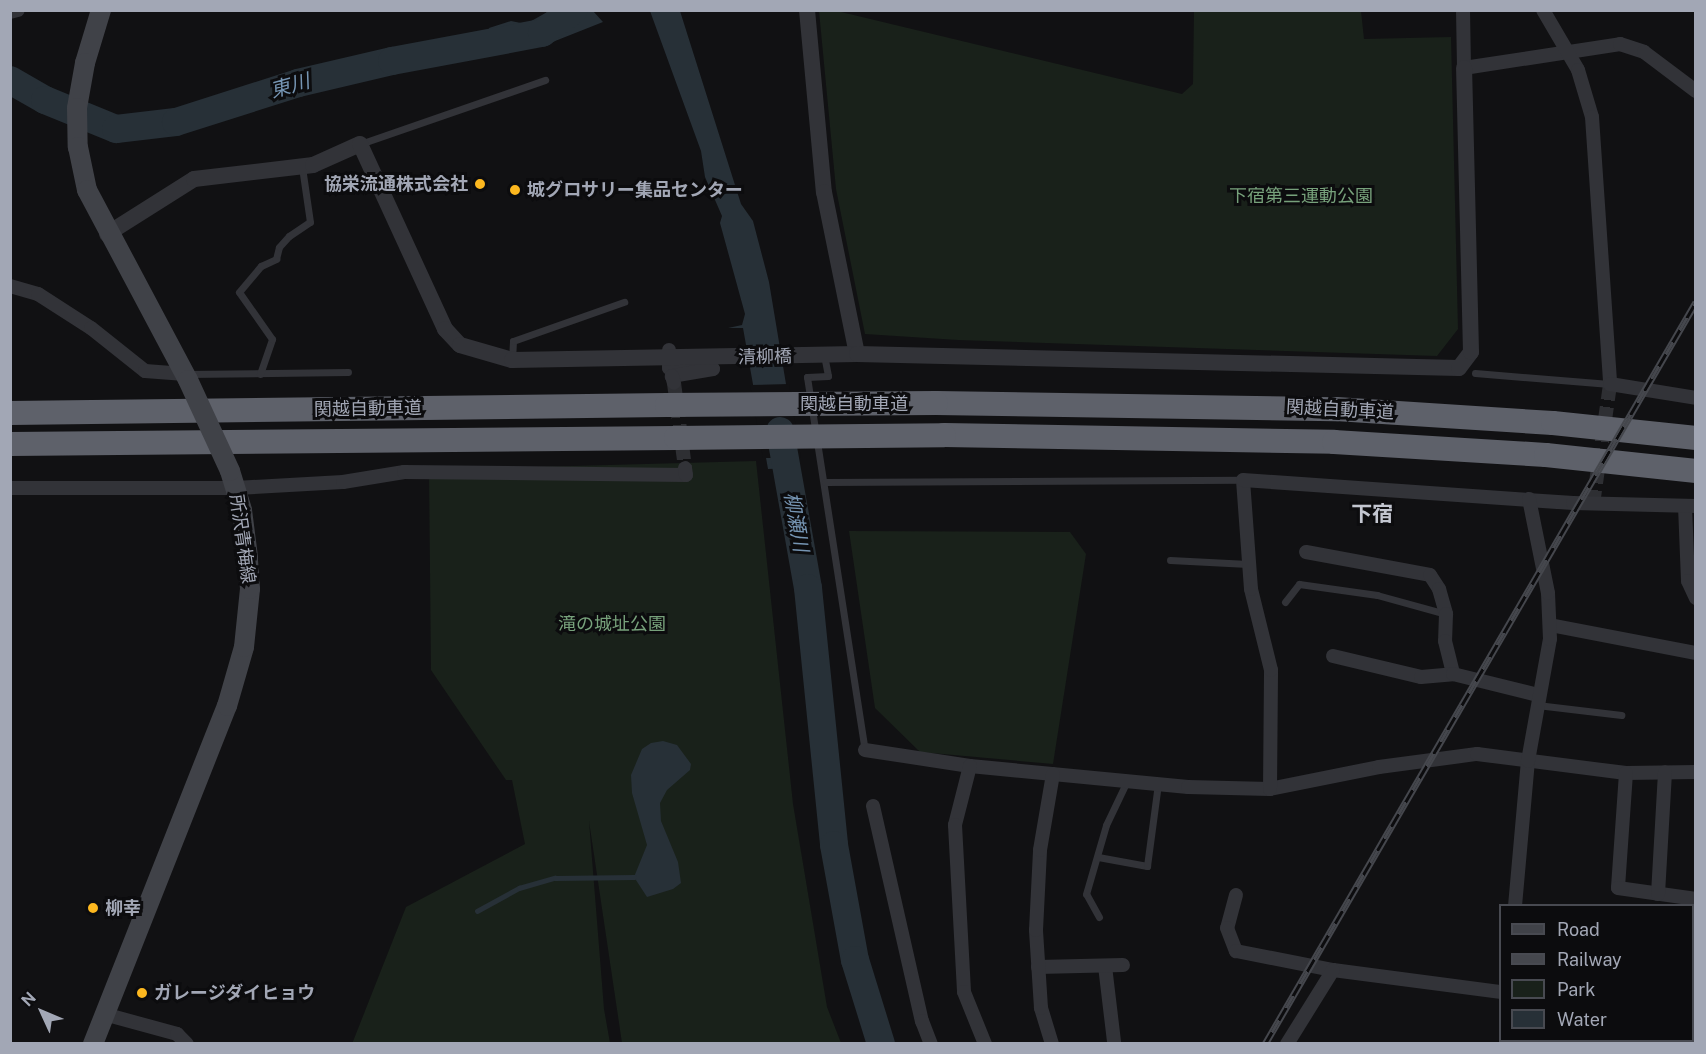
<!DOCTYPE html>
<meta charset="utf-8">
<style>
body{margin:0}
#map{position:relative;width:1706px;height:1054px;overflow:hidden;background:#111113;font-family:"Public Sans","Noto Sans JP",sans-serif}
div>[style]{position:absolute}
.green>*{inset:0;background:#19211a}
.water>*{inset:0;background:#273037}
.pier>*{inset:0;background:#111113}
.stream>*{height:4.5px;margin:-2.25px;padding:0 2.25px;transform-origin:2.25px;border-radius:2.25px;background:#273037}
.river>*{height:28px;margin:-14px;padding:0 14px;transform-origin:14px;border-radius:14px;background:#273037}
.minor-tunnel>*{height:14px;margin-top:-7px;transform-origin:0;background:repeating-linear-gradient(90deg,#2e2f33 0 14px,transparent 0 21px)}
.service>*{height:7px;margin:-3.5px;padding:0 3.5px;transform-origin:3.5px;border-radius:3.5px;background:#323338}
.minor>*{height:14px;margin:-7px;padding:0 7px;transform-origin:7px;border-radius:7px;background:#323338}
.tertiary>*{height:16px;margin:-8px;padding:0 8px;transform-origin:8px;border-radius:8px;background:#323338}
.secondary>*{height:20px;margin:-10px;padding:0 10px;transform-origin:10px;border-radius:10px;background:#404248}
.motorway>*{height:24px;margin:-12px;padding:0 12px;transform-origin:12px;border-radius:12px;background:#5e616a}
.rail>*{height:7px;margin-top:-3.5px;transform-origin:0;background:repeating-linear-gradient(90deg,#0c0c0e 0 14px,#45474d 0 28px);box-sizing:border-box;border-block:2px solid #45474d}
.secondary-bridge>*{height:20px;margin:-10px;padding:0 10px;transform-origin:10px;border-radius:10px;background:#404248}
.motorway-bridge>*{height:24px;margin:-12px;padding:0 12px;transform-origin:12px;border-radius:12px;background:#5e616a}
.dots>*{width:16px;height:16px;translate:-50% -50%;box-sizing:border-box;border:3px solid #0c0c0e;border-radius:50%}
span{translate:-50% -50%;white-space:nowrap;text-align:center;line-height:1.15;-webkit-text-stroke:6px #0c0c0e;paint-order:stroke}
.poi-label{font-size:18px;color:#a2a7b5;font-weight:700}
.right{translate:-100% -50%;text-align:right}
.left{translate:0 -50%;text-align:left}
.park-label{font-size:18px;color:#77a17b}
.street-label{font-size:18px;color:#a2a7b5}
.water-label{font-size:20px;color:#7695b3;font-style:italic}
.quarter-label{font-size:21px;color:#c3c6d0;font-weight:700}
.frame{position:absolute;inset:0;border:12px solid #a2a7b5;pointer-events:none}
.legend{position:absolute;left:1499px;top:904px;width:195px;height:138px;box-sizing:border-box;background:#0c0c0e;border:2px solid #484a51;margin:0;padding:8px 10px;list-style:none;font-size:18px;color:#a2a7b5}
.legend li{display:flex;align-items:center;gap:12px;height:30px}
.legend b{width:30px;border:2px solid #484a51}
.north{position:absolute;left:12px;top:982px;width:60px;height:60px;-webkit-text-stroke:4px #0c0c0e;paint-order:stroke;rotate:314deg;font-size:16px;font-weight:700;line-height:24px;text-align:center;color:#a2a7b5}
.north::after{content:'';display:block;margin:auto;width:21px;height:27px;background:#a2a7b5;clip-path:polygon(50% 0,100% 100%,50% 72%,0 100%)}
</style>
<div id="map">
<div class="green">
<i style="clip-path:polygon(819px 11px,837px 11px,1182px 94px,1193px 84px,1194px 11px,1361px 11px,1364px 39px,1451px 37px,1458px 329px,1437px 356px,958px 340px,865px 334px,836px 189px)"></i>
<i style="clip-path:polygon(756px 461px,793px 804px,827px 1007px,841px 1043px,622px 1043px,589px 821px,604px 1009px,610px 1043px,352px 1044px,406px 907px,525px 844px,512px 780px,506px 780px,431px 670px,429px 470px)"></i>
<i style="clip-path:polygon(849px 531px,1070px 532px,1086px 554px,1053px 764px,920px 752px,875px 708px)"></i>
</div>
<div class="water">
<i style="clip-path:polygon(549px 11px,593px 11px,603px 22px,545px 45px,495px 55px,489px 28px,511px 21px,526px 24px)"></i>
<i style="clip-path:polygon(650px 11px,680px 11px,741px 204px,753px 221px,769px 282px,800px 468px,768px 469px,743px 328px,728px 328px,742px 325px,745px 314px,720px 223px,722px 216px,705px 177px,701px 151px)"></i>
<i style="clip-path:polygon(663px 741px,677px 745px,691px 764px,690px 770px,667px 790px,660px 803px,661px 821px,678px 862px,681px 883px,673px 889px,647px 897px,634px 877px,647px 845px,632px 793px,631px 775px,642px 749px,651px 743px)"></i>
</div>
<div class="pier">
<i style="clip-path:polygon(789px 384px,801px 458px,763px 458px,750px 385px)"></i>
</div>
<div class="stream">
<i style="left:477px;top:911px;width:48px;rotate:-28.7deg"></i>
<i style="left:519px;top:888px;width:37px;rotate:-16deg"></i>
<i style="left:555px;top:878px;width:79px;rotate:-0.7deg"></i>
</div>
<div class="river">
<i style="left:10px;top:80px;width:40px;rotate:29.7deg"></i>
<i style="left:45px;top:100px;width:77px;rotate:22.2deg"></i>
<i style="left:116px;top:129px;width:60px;rotate:-6.7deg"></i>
<i style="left:176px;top:122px;width:128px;rotate:-17.7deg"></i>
<i style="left:298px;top:83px;width:97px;rotate:-13.2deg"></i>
<i style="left:392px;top:61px;width:153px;rotate:-10.6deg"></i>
<i style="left:542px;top:33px;width:39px;rotate:-36deg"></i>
<i style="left:780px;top:431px;width:159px;rotate:79.9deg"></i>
<i style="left:808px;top:588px;width:258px;rotate:84.2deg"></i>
<i style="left:834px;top:845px;width:117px;rotate:79.7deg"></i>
<i style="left:855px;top:960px;width:88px;rotate:72.8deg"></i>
</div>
<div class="minor-tunnel">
<i style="left:674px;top:383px;width:86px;rotate:82.6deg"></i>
<i style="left:1593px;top:504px;width:121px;rotate:-81.9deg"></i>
</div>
<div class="service">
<i style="left:360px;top:144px;width:196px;rotate:-19.1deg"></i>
<i style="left:824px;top:355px;width:21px;rotate:79deg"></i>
<i style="left:828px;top:376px;width:21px;rotate:177deg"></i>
<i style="left:807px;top:377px;width:377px;rotate:81.2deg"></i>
<i style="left:512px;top:360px;width:19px;rotate:-87deg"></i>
<i style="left:513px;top:341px;width:118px;rotate:-19.4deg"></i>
<i style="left:1475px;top:373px;width:135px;rotate:4.7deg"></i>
<i style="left:187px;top:374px;width:161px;rotate:-0.7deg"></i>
<i style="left:260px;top:374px;width:37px;rotate:-71deg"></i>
<i style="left:272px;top:339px;width:57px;rotate:-125.1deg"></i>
<i style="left:239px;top:292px;width:34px;rotate:-50deg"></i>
<i style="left:261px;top:266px;width:17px;rotate:-25deg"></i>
<i style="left:276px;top:259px;width:12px;rotate:-76deg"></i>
<i style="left:279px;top:247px;width:15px;rotate:-48deg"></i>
<i style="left:289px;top:236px;width:25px;rotate:-34deg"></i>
<i style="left:310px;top:222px;width:56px;rotate:-98.3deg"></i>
<i style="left:825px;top:482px;width:418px;rotate:-0.3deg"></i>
<i style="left:1170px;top:560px;width:78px;rotate:2.9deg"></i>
<i style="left:1285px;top:602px;width:23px;rotate:-52deg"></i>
<i style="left:1299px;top:584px;width:79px;rotate:8deg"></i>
<i style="left:1377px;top:595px;width:72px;rotate:15.4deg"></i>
<i style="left:1537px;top:705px;width:85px;rotate:6.8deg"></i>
<i style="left:1098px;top:857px;width:50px;rotate:10.4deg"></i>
<i style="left:1147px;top:866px;width:83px;rotate:-82.4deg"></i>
<i style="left:1099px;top:917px;width:26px;rotate:-119deg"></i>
<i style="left:1086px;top:894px;width:72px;rotate:-73.8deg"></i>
<i style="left:1106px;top:825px;width:49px;rotate:-64.5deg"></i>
</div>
<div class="minor">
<i style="left:1463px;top:10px;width:58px;rotate:89deg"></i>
<i style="left:1464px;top:68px;width:158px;rotate:-8.7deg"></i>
<i style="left:1620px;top:44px;width:25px;rotate:18deg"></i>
<i style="left:1644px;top:52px;width:65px;rotate:36.9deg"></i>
<i style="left:1543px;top:10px;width:69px;rotate:59.7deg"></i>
<i style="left:1578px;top:70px;width:49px;rotate:73.4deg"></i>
<i style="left:1592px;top:117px;width:268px;rotate:86.1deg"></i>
<i style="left:1610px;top:384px;width:87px;rotate:9.2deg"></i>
<i style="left:10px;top:12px;width:8px;rotate:-14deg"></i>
<i style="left:10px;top:286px;width:29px;rotate:16deg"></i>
<i style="left:38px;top:294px;width:63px;rotate:32.7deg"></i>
<i style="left:91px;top:328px;width:69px;rotate:38.5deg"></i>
<i style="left:145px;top:371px;width:40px;rotate:4.3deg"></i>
<i style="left:669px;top:350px;width:18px;rotate:90deg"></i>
<i style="left:669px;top:368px;width:44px;rotate:1.3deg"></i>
<i style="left:713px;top:369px;width:42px;rotate:170.3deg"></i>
<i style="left:672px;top:376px;width:7px;rotate:74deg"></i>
<i style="left:10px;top:488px;width:226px"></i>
<i style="left:236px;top:488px;width:107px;rotate:-3.2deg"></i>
<i style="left:343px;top:482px;width:62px;rotate:-9.3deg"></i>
<i style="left:404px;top:472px;width:282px;rotate:0.6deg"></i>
<i style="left:686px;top:475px;width:7px;rotate:-98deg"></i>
<i style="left:1685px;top:506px;width:75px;rotate:87.7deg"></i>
<i style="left:1688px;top:581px;width:19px;rotate:65deg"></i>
<i style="left:1306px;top:552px;width:126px;rotate:10.5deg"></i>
<i style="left:1430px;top:575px;width:17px;rotate:57deg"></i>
<i style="left:1439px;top:589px;width:26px;rotate:74deg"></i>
<i style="left:1446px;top:614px;width:27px;rotate:92deg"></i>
<i style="left:1445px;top:641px;width:34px;rotate:76deg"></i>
<i style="left:1550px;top:625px;width:149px;rotate:10.9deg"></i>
<i style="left:1333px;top:656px;width:90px;rotate:13.4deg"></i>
<i style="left:1421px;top:677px;width:32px;rotate:-5deg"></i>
<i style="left:1453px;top:674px;width:88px;rotate:13.9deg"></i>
<i style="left:865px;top:750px;width:106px;rotate:8.7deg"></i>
<i style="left:970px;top:766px;width:219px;rotate:5.5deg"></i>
<i style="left:1188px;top:787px;width:82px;rotate:1.4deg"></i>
<i style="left:1270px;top:789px;width:111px;rotate:-11.4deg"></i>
<i style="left:1379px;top:767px;width:99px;rotate:-7.6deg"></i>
<i style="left:1477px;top:754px;width:150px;rotate:7.3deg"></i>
<i style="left:1626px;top:773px;width:70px;rotate:-0.8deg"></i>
<i style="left:970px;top:766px;width:61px;rotate:104.3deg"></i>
<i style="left:955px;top:825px;width:167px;rotate:86.9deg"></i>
<i style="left:964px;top:992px;width:56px;rotate:68deg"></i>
<i style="left:1626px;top:773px;width:115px;rotate:94deg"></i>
<i style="left:1618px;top:888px;width:79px;rotate:8deg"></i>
<i style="left:1270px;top:789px;width:119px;rotate:-89.5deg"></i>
<i style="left:1271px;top:670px;width:83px;rotate:-103.9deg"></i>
<i style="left:1251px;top:589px;width:109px;rotate:-94.2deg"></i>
<i style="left:1243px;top:480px;width:331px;rotate:4deg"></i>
<i style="left:1573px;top:503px;width:123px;rotate:1.4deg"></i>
<i style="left:873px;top:806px;width:221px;rotate:77.2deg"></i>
<i style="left:922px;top:1021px;width:25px;rotate:69deg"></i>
<i style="left:1658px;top:894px;width:122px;rotate:-86.7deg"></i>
<i style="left:1236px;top:895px;width:34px;rotate:105deg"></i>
<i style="left:1227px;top:928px;width:25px;rotate:69deg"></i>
<i style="left:1236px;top:951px;width:99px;rotate:11.1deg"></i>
<i style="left:1333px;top:970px;width:168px;rotate:7.5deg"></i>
<i style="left:1515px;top:906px;width:146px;rotate:-84.9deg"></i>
<i style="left:1528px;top:761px;width:124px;rotate:-79.8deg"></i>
<i style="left:1550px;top:639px;width:46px;rotate:-92.5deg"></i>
<i style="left:1548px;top:593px;width:96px;rotate:-101.4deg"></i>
<i style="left:1105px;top:966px;width:76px;rotate:83.2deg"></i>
<i style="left:1038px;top:967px;width:85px;rotate:-1.3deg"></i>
<i style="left:104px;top:1014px;width:76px;rotate:15.3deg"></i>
<i style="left:177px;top:1034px;width:14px;rotate:45deg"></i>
<i style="left:1538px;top:1040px;width:4px;rotate:76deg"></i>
<i style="left:1052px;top:1044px;width:38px;rotate:-107deg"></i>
<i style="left:1041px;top:1008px;width:78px;rotate:-93.7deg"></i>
<i style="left:1036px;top:930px;width:80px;rotate:-87.1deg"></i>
<i style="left:1040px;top:850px;width:77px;rotate:-80.3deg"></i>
<i style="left:1287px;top:1044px;width:87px;rotate:-58.1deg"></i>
</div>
<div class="tertiary">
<i style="left:807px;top:10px;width:183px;rotate:84.7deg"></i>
<i style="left:824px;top:192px;width:165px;rotate:78.5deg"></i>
<i style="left:107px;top:234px;width:103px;rotate:-32.3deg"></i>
<i style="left:194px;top:179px;width:120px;rotate:-6.7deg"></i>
<i style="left:313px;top:165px;width:51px;rotate:-24.1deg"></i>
<i style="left:360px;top:144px;width:204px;rotate:65.3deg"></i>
<i style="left:445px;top:329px;width:22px;rotate:47deg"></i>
<i style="left:460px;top:345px;width:54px;rotate:16.1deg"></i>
<i style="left:512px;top:360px;width:345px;rotate:-1deg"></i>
<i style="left:857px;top:354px;width:602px;rotate:1.33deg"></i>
<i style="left:1459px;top:368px;width:20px;rotate:-53deg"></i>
<i style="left:1471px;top:352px;width:284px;rotate:-91.4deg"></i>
</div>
<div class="secondary">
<i style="left:101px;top:10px;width:55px;rotate:106.8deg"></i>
<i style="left:85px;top:63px;width:46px;rotate:100.1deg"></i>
<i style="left:77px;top:108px;width:39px;rotate:89deg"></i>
<i style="left:78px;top:147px;width:44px;rotate:78.2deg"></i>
<i style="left:87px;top:190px;width:215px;rotate:62deg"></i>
<i style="left:93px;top:1044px;width:364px;rotate:-68.4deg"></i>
<i style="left:227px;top:706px;width:61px;rotate:-73.9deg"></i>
<i style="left:244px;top:647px;width:58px;rotate:-84.1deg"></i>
<i style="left:250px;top:589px;width:32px;rotate:-94deg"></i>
<i style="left:248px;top:557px;width:47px;rotate:-97.3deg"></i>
<i style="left:242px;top:510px;width:41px;rotate:-107.1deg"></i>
</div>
<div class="motorway">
<i style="left:936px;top:403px;width:400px;rotate:0.9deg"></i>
<i style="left:1336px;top:409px;width:217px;rotate:3.7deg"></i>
<i style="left:1553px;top:423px;width:144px;rotate:6deg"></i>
<i style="left:10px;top:413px;width:657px;rotate:-0.7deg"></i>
<i style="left:944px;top:435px;width:390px;rotate:1deg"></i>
<i style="left:1334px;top:442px;width:212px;rotate:3.5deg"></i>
<i style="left:1546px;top:455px;width:151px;rotate:6.1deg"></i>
<i style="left:10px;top:444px;width:666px;rotate:-0.52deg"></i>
</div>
<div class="rail">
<i style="left:1265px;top:1044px;width:858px;rotate:-59.85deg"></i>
</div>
<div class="secondary-bridge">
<i style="left:188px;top:380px;width:100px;rotate:65.2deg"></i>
</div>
<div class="motorway-bridge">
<i style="left:667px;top:405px;width:269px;rotate:-0.4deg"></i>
<i style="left:676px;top:438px;width:268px;rotate:-0.6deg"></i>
</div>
<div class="dots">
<i style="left:480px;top:184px;background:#fdb81f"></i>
<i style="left:515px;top:190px;background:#fdb81f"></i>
<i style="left:93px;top:908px;background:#fdb81f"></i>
<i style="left:142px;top:993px;background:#fdb81f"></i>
</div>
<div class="poi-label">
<span class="right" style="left:468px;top:184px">協栄流通株式会社</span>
<span class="left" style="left:527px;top:190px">城グロサリー集品センター</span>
<span class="left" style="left:105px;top:908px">柳幸</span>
<span class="left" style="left:154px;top:993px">ガレージダイヒョウ</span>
</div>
<div class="park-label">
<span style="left:1301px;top:196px">下宿第三運動公園</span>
<span style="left:612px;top:624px">滝の城址公園</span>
</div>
<div class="street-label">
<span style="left:765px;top:357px;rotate:-1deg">清柳橋</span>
<span style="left:854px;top:404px">関越自動車道</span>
<span style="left:368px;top:409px;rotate:-1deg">関越自動車道</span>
<span style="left:1340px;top:410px;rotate:3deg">関越自動車道</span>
<span style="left:242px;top:539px;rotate:82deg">所沢青梅線</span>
</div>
<div class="water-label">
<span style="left:290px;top:86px;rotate:-16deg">東川</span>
<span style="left:796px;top:522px;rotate:80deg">柳瀬川</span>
</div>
<div class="quarter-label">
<span style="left:1372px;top:514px">下宿</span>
</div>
<div class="frame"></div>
<ul class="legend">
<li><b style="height:8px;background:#404248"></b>Road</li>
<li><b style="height:8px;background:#45474d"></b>Railway</li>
<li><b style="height:16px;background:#19211a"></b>Park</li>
<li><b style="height:16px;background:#273037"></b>Water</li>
</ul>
<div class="north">N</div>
</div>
